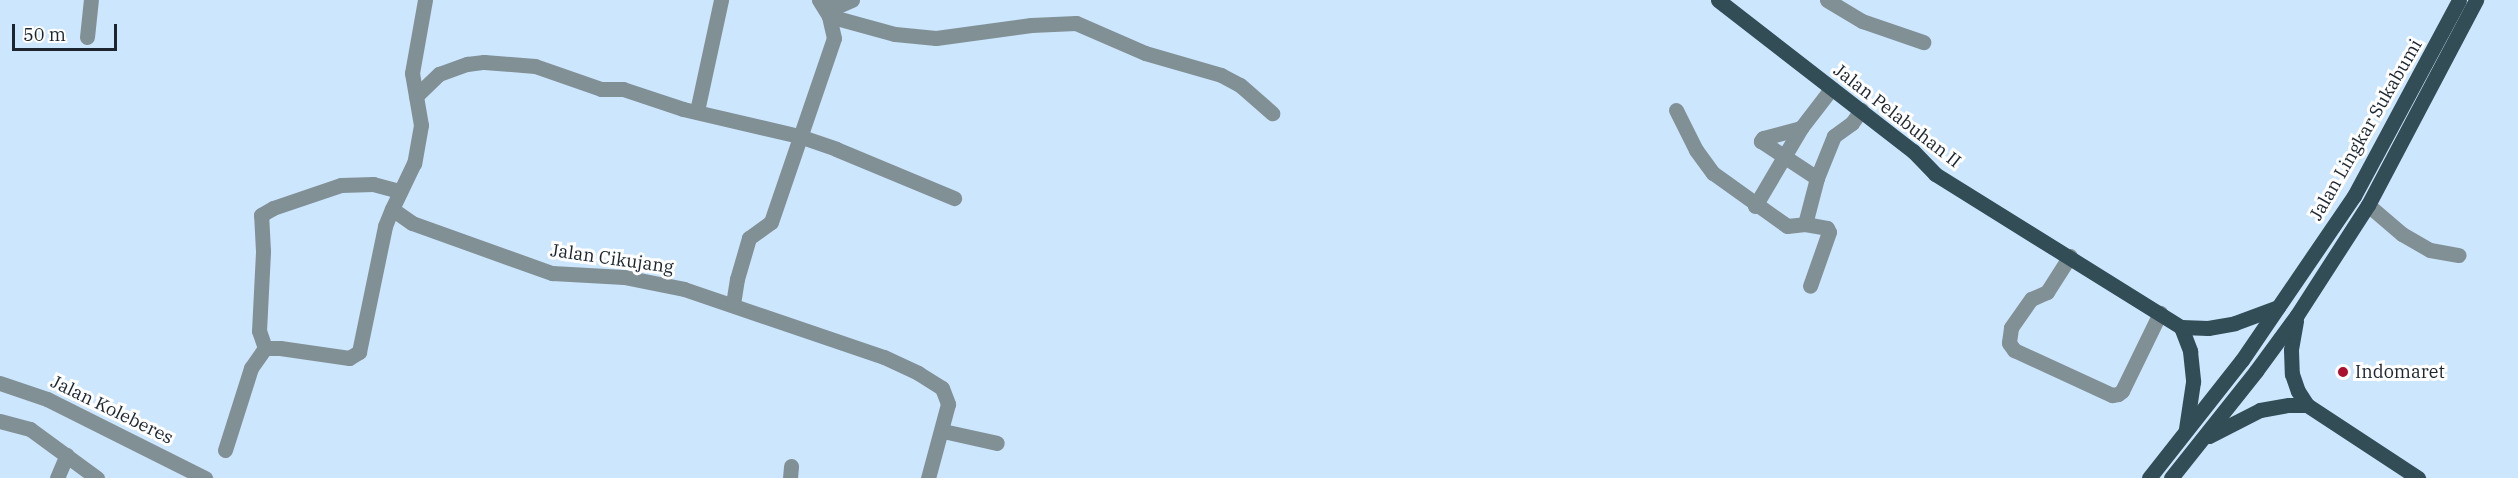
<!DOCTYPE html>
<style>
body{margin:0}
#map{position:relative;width:2518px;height:478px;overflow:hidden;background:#cce6fd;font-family:"IBM Plex Serif",serif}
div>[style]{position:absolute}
.minor>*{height:15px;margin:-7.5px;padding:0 7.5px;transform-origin:7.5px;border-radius:7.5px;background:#819095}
.major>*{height:15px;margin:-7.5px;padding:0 7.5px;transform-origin:7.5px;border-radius:7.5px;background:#324d56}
.dots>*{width:16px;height:16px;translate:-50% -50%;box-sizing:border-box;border:3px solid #fff;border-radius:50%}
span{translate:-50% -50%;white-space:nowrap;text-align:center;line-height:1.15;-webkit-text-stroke:6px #fff;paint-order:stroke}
.street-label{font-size:18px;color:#1c252e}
.poi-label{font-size:18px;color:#1c252e}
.left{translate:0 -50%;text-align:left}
.scale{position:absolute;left:12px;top:24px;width:105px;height:27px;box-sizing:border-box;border:3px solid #1c252e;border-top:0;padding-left:8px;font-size:18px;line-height:21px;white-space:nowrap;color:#1c252e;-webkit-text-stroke:4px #fff;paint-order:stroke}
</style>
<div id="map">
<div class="minor">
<i style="left:425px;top:0;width:74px;rotate:100.1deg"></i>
<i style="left:412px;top:73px;width:53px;rotate:80.2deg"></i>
<i style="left:421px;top:125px;width:39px;rotate:100deg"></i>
<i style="left:414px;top:163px;width:51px;rotate:115.6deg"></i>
<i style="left:392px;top:209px;width:24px;rotate:35deg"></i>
<i style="left:412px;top:223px;width:149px;rotate:19.7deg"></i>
<i style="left:552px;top:273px;width:72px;rotate:3.2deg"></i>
<i style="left:624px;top:277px;width:61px;rotate:11.3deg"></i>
<i style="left:684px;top:289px;width:211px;rotate:18.8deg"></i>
<i style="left:884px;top:357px;width:38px;rotate:25deg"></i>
<i style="left:918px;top:373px;width:28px;rotate:32deg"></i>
<i style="left:942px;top:388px;width:17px;rotate:69deg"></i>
<i style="left:948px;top:404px;width:77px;rotate:105.1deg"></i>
<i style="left:1827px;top:0;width:41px;rotate:31deg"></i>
<i style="left:1862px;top:21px;width:65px;rotate:19deg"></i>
<i style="left:825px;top:6px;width:15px;rotate:-4deg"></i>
<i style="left:840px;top:5px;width:13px;rotate:-23deg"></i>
<i style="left:829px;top:16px;width:68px;rotate:15.3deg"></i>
<i style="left:895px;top:34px;width:41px;rotate:5.6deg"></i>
<i style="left:936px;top:38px;width:96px;rotate:-7.8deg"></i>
<i style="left:1031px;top:25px;width:45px;rotate:-2.5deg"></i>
<i style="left:1076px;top:23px;width:75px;rotate:23.5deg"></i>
<i style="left:1145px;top:53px;width:79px;rotate:16.1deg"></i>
<i style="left:1221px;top:75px;width:21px;rotate:28deg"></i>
<i style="left:1240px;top:85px;width:43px;rotate:41.2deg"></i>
<i style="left:87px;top:37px;width:37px;rotate:-84deg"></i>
<i style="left:416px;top:96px;width:32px;rotate:-44deg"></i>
<i style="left:439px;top:74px;width:30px;rotate:-20deg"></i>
<i style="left:467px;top:64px;width:17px;rotate:-7deg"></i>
<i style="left:484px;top:62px;width:51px;rotate:4.5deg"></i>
<i style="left:535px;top:66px;width:70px;rotate:19.2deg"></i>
<i style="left:601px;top:89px;width:22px"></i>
<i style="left:623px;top:89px;width:63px;rotate:18.4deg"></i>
<i style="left:683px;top:109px;width:119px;rotate:13.1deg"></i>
<i style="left:799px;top:136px;width:39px;rotate:19deg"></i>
<i style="left:836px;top:149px;width:128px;rotate:22.6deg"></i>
<i style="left:1676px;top:110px;width:45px;rotate:63.4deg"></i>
<i style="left:1696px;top:150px;width:29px;rotate:54deg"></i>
<i style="left:1713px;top:173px;width:91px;rotate:35.6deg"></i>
<i style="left:1787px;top:226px;width:18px;rotate:-6deg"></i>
<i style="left:1805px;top:224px;width:22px;rotate:10deg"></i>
<i style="left:1827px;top:228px;width:4px;rotate:63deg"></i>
<i style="left:1829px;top:232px;width:57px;rotate:109.4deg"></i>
<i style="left:697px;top:111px;width:114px;rotate:-77.8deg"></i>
<i style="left:1801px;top:128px;width:39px;rotate:165deg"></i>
<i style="left:1763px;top:138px;width:4px;rotate:124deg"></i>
<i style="left:1761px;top:141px;width:67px;rotate:33.5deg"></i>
<i style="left:2368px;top:205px;width:45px;rotate:40.5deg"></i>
<i style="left:2402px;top:234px;width:32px;rotate:30deg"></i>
<i style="left:2430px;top:250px;width:29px;rotate:10deg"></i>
<i style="left:1755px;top:206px;width:91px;rotate:-59.5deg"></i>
<i style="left:1801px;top:128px;width:49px;rotate:-52.4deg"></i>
<i style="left:1805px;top:224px;width:48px;rotate:-75.4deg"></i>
<i style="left:1817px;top:178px;width:45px;rotate:-68deg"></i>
<i style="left:1834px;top:136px;width:22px;rotate:-36deg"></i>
<i style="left:1852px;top:123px;width:16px;rotate:-55deg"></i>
<i style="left:2070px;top:256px;width:43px;rotate:122.6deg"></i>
<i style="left:2047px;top:292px;width:17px;rotate:156deg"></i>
<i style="left:2031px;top:299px;width:35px;rotate:125deg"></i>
<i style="left:2011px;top:328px;width:15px;rotate:98deg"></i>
<i style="left:2009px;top:343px;width:9px;rotate:54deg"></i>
<i style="left:2014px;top:350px;width:108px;rotate:24.7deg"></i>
<i style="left:2112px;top:395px;width:6px;rotate:-9deg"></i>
<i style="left:2118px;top:394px;width:5px;rotate:-37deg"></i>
<i style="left:2122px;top:391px;width:87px;rotate:-64deg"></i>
<i style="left:733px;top:304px;width:25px;rotate:-81deg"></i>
<i style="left:737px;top:279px;width:43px;rotate:-73.7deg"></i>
<i style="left:749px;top:238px;width:27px;rotate:-36deg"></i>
<i style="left:771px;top:222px;width:194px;rotate:-71.1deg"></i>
<i style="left:834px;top:38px;width:23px;rotate:-103deg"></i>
<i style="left:829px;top:16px;width:19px;rotate:-122deg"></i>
<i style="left:265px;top:348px;width:18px;rotate:-109deg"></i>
<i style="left:259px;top:331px;width:80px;rotate:-87.1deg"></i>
<i style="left:263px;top:251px;width:36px;rotate:-93deg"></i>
<i style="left:261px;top:215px;width:14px;rotate:-30deg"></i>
<i style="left:273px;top:208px;width:72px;rotate:-18.7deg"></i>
<i style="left:341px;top:185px;width:32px;rotate:-2deg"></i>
<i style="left:373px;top:184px;width:28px;rotate:15deg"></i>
<i style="left:0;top:383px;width:50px;rotate:18.8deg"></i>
<i style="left:47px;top:399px;width:177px;rotate:26.6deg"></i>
<i style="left:0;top:421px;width:31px;rotate:15deg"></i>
<i style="left:30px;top:429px;width:83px;rotate:36.2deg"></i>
<i style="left:943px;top:431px;width:55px;rotate:12.5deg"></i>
<i style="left:225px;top:450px;width:86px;rotate:-72.4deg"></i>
<i style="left:251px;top:368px;width:24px;rotate:-55deg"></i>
<i style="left:265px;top:348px;width:15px"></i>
<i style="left:280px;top:348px;width:70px;rotate:8.2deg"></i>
<i style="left:349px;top:358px;width:12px;rotate:-31deg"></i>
<i style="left:359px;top:352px;width:129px;rotate:-78.3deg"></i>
<i style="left:385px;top:226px;width:18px;rotate:-68deg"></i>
<i style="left:57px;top:478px;width:25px;rotate:-67deg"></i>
<i style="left:790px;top:478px;width:12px;rotate:-85deg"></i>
</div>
<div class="major">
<i style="left:1718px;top:0;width:247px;rotate:37.8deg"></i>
<i style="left:1913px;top:151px;width:32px;rotate:46deg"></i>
<i style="left:1935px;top:174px;width:290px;rotate:31.9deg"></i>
<i style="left:2296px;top:321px;width:29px;rotate:100deg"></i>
<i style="left:2291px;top:350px;width:24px;rotate:88deg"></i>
<i style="left:2292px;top:374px;width:18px;rotate:71deg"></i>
<i style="left:2298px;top:391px;width:17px;rotate:57deg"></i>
<i style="left:2307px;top:405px;width:133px;rotate:33.3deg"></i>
<i style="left:2181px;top:327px;width:26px;rotate:69deg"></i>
<i style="left:2190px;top:351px;width:31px;rotate:84deg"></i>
<i style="left:2193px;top:382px;width:48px;rotate:98.5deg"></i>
<i style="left:2181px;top:327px;width:27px;rotate:2deg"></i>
<i style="left:2208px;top:328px;width:27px;rotate:-10deg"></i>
<i style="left:2235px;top:323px;width:46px;rotate:-20.4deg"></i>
<i style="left:2209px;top:436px;width:57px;rotate:-27deg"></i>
<i style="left:2260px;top:410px;width:29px;rotate:-10deg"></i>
<i style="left:2289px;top:405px;width:18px"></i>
<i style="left:2149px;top:478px;width:150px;rotate:-51.8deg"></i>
<i style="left:2242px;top:360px;width:199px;rotate:-55.7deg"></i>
<i style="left:2354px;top:196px;width:222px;rotate:-61.8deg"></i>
<i style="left:2171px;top:478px;width:137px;rotate:-51.5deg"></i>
<i style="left:2256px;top:371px;width:69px;rotate:-53.8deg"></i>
<i style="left:2297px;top:315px;width:131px;rotate:-57.2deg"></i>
<i style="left:2368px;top:205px;width:232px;rotate:-62.2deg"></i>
</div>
<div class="dots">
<i style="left:2343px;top:372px;background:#a9112f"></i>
</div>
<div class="street-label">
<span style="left:1897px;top:116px;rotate:38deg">Jalan Pelabuhan II</span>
<span style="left:2366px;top:130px;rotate:-60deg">Jalan Lingkar Sukabumi</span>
<span style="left:612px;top:259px;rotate:8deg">Jalan Cikujang</span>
<span style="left:112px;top:410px;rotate:26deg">Jalan Koleberes</span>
</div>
<div class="poi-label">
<span class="left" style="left:2355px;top:372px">Indomaret</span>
</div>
<div class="scale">50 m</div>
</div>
